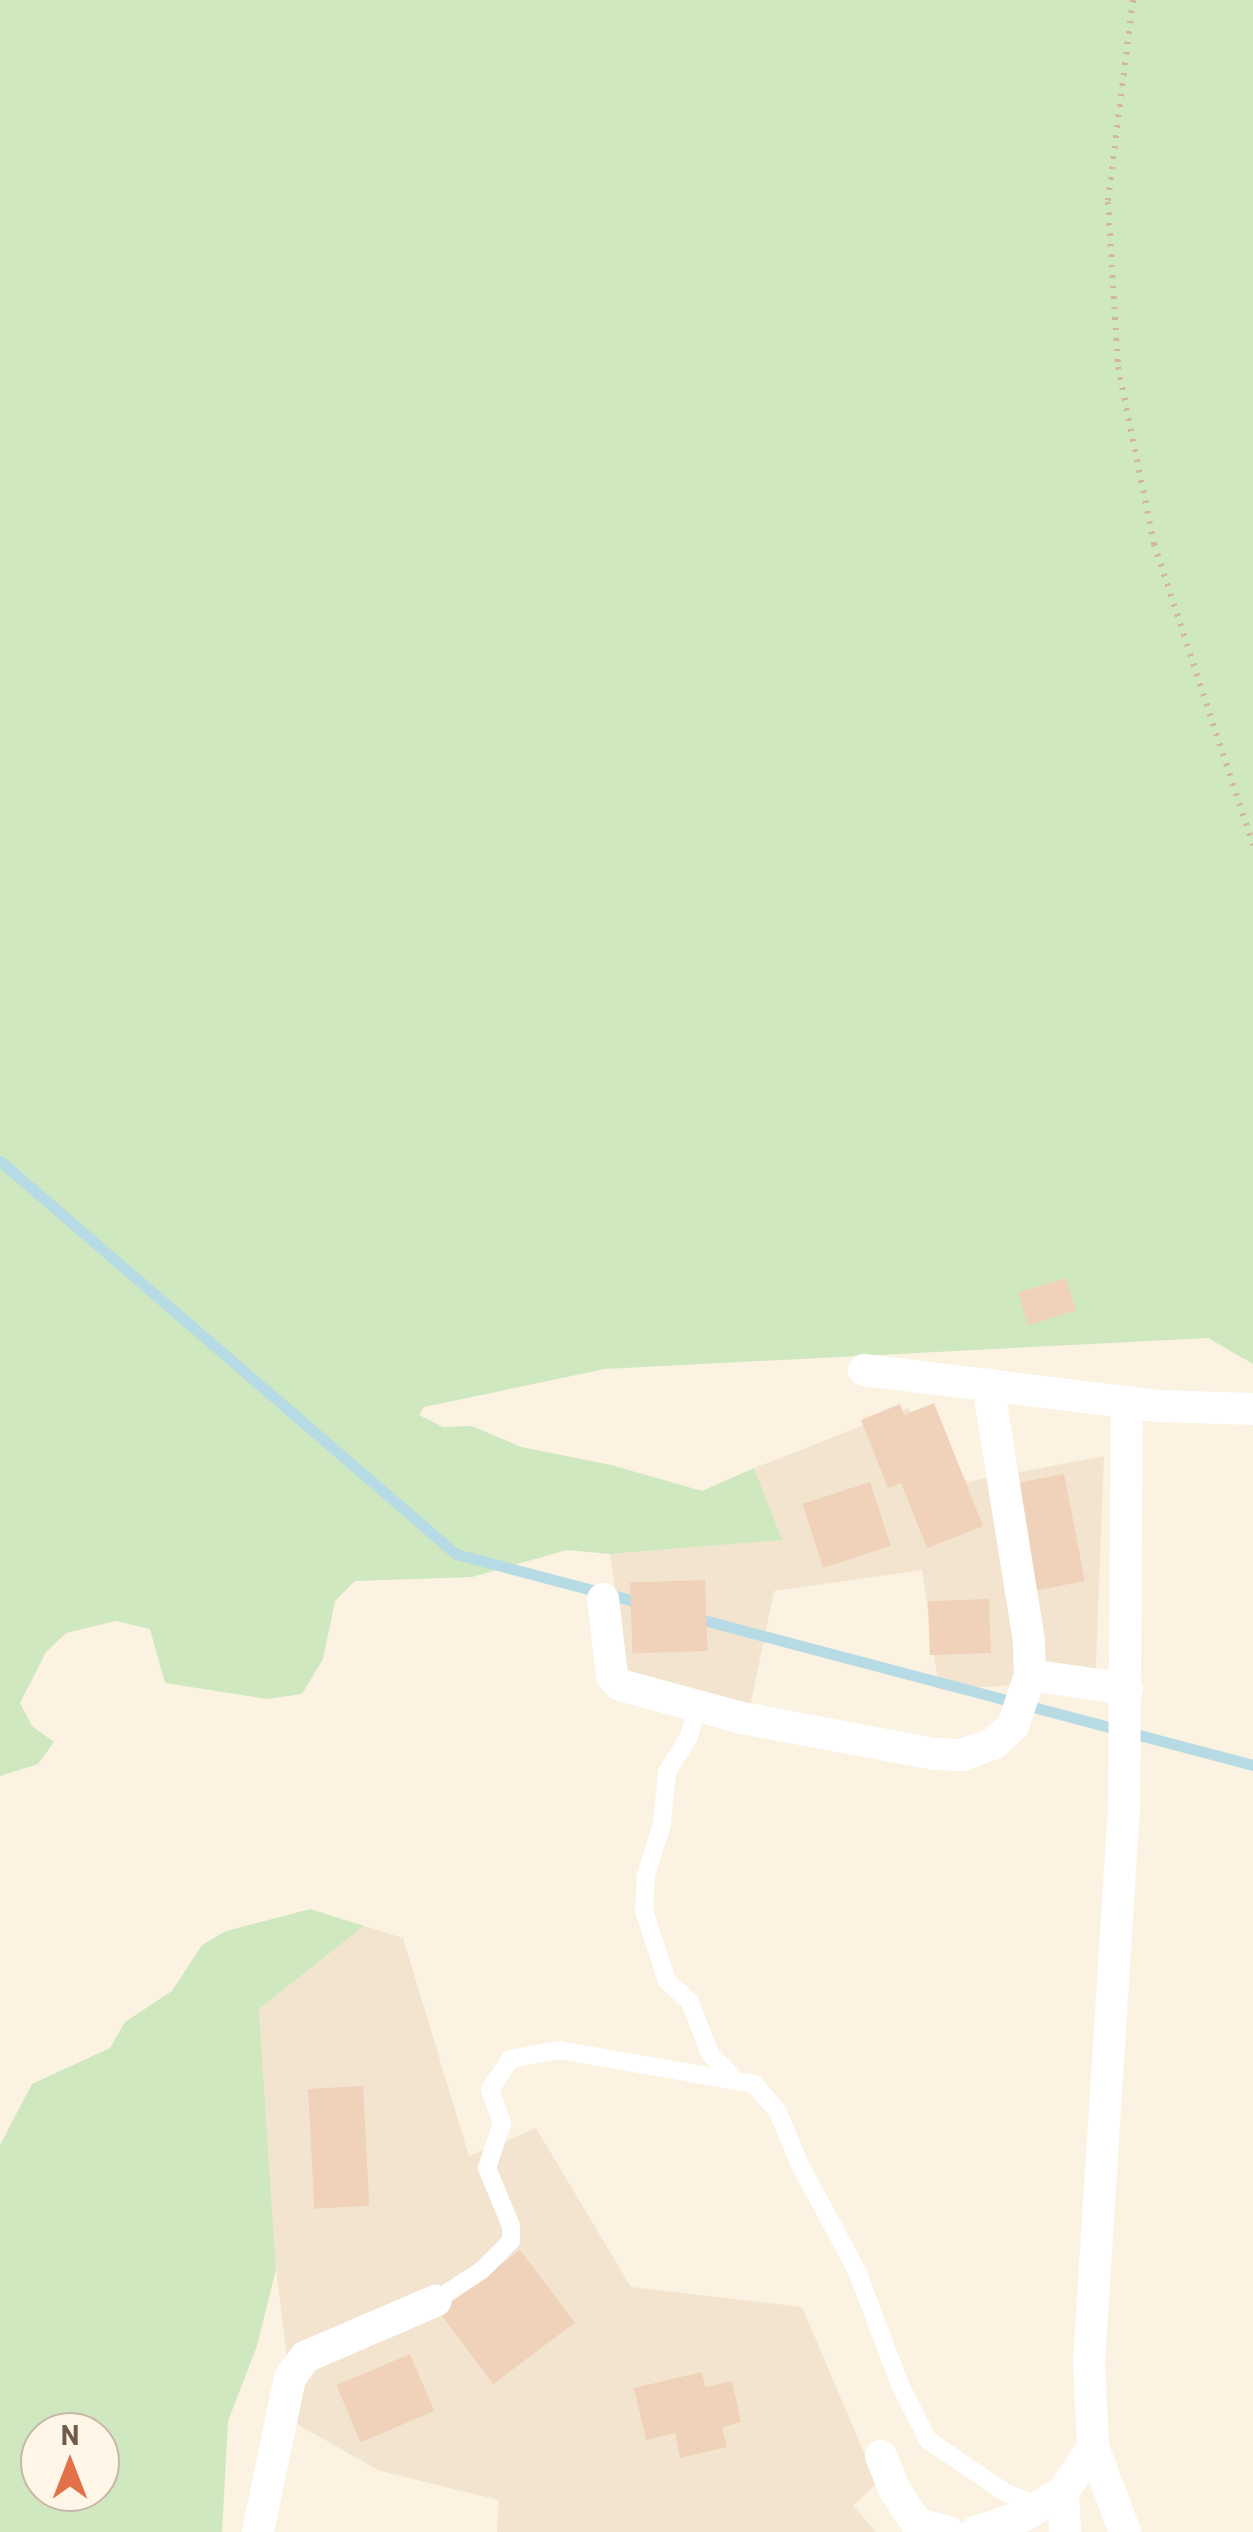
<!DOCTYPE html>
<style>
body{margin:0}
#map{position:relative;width:1253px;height:2532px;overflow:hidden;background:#fbf2e1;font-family:Barlow,sans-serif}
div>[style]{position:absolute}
.residential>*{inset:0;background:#f3e4d0}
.green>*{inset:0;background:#cfe8c0}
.stream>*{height:11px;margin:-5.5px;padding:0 5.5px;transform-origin:5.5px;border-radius:5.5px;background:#b6dbe4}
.building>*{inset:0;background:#f0d1b9;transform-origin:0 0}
.path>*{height:6px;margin-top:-3px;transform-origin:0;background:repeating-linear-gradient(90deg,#d4b59d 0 2.5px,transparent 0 10.5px)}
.service>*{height:18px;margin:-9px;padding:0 9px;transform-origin:9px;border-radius:9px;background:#fff}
.minor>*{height:32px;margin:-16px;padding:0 16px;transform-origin:16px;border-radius:16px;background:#fff}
span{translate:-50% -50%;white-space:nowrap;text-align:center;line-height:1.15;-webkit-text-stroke:10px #fff6e7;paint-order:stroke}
.north{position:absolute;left:20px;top:2412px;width:100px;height:100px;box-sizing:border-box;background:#fff6e7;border:2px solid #c7b7a8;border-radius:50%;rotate:0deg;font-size:28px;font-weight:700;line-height:40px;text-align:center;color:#725949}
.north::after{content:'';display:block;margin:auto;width:35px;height:45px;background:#e37148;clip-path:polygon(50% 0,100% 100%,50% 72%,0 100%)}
</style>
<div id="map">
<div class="residential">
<i style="clip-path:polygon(908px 1408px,967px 1482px,1104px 1456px,1095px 1685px,1043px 1683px,939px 1690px,922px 1570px,774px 1591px,747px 1722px,628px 1683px,610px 1554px,781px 1540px,754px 1468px)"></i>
<i style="clip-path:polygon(364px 1926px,403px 1938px,469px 2156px,536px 2128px,631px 2287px,802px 2307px,877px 2483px,853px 2506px,876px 2532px,497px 2532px,499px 2500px,380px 2471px,295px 2423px,276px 2269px,259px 2009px)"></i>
</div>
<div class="green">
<i style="clip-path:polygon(0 0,1253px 0,1253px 1364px,1208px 1338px,605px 1369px,424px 1407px,419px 1415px,443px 1427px,472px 1426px,521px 1447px,611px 1465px,702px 1491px,754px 1468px,782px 1540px,610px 1554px,567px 1550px,472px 1577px,355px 1581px,335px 1601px,323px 1659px,302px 1694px,267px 1699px,165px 1683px,150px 1629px,116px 1621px,66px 1633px,46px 1652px,20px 1703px,32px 1726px,54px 1742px,38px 1764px,0 1776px)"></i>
<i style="clip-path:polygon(evenodd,310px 1909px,364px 1926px,259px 2009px,276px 2269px,257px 2346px,228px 2421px,222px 2532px,0 2532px,0 2145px,32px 2084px,110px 2048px,125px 2022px,172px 1991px,202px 1945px,226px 1931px,310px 1909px,40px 2432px,100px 2432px,100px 2492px,40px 2492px,40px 2432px)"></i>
</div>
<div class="stream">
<i style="left:0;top:1161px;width:602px;rotate:40.76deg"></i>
<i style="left:456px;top:1554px;width:196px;rotate:14.8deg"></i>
<i style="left:692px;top:1617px;width:580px;rotate:14.78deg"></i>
</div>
<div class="building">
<i style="left:1066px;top:1278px;width:34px;height:50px;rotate:73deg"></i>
<i style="clip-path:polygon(934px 1403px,983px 1526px,927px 1548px,901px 1483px,888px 1488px,861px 1420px,900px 1404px,904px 1415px)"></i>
<i style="left:1064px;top:1474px;width:109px;height:55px;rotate:79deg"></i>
<i style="left:870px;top:1482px;width:67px;height:71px;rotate:72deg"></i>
<i style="left:705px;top:1580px;width:71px;height:75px;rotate:88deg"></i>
<i style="left:989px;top:1599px;width:54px;height:61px;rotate:88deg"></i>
<i style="left:363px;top:2086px;width:120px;height:55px;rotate:87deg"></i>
<i style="left:520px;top:2250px;width:91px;height:102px;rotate:53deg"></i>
<i style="left:410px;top:2354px;width:62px;height:80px;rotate:67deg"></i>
<i style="clip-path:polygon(702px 2372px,705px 2387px,732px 2381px,741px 2422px,722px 2427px,727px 2447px,680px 2458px,675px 2433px,646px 2440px,634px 2388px)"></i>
</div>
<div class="path">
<i style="left:1133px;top:0;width:204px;rotate:97.1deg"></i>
<i style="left:1108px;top:202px;width:165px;rotate:86.5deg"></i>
<i style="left:1118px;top:367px;width:181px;rotate:78.5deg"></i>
<i style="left:1154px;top:544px;width:317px;rotate:71.8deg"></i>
</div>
<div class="service">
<i style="left:697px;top:1707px;width:31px;rotate:105deg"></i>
<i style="left:689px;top:1737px;width:41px;rotate:122.2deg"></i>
<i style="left:667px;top:1772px;width:52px;rotate:95.5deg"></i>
<i style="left:662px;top:1824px;width:53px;rotate:107.4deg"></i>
<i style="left:646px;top:1875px;width:36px;rotate:93deg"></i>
<i style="left:644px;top:1911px;width:74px;rotate:71.8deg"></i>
<i style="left:667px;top:1981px;width:31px;rotate:42deg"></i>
<i style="left:690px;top:2002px;width:56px;rotate:69deg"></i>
<i style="left:710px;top:2054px;width:30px;rotate:45deg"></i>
<i style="left:435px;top:2301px;width:56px;rotate:-33.4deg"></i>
<i style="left:482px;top:2270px;width:41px;rotate:-45deg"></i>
<i style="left:511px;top:2241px;width:15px;rotate:-90deg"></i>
<i style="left:511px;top:2226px;width:63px;rotate:-112.5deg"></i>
<i style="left:487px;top:2168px;width:47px;rotate:-71.6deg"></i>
<i style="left:502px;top:2123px;width:35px;rotate:-110deg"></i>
<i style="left:490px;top:2090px;width:37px;rotate:-57deg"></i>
<i style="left:510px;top:2059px;width:50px;rotate:-10.4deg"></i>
<i style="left:559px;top:2050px;width:198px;rotate:9.9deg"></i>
<i style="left:754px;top:2084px;width:35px;rotate:49deg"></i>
<i style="left:777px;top:2110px;width:60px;rotate:67.3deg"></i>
<i style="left:800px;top:2165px;width:120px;rotate:61.7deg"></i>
<i style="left:857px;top:2271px;width:122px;rotate:69.3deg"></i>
<i style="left:900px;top:2385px;width:62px;rotate:63deg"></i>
<i style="left:928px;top:2440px;width:94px;rotate:34.2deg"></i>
<i style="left:1006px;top:2493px;width:35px;rotate:22deg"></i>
</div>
<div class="minor">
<i style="left:864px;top:1370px;width:297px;rotate:7deg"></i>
<i style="left:1159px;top:1406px;width:94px;rotate:1.8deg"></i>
<i style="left:603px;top:1599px;width:78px;rotate:83.3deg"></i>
<i style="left:612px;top:1676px;width:12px;rotate:48deg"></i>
<i style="left:620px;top:1685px;width:126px;rotate:15.1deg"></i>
<i style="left:742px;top:1718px;width:195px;rotate:10.6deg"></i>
<i style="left:934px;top:1754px;width:28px;rotate:2deg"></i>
<i style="left:962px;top:1755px;width:33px;rotate:-20deg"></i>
<i style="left:993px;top:1744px;width:27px;rotate:-42deg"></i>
<i style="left:1013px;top:1726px;width:54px;rotate:-71.6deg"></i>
<i style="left:1030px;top:1675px;width:34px;rotate:-92deg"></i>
<i style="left:1029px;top:1641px;width:260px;rotate:-99.1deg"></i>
<i style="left:1030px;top:1675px;width:98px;rotate:8.2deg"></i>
<i style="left:881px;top:2456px;width:35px;rotate:68deg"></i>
<i style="left:894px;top:2489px;width:42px;rotate:56.7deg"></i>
<i style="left:917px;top:2524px;width:32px;rotate:14deg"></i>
<i style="left:1063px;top:2492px;width:40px;rotate:87.1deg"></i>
<i style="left:258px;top:2532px;width:157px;rotate:-78.3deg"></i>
<i style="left:290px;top:2378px;width:26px;rotate:-54deg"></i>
<i style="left:305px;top:2357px;width:142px;rotate:-23.3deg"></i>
<i style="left:976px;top:2532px;width:50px;rotate:-18.8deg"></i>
<i style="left:1023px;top:2516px;width:47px;rotate:-31deg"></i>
<i style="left:1063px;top:2492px;width:54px;rotate:-56.3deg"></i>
<i style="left:1125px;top:2532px;width:91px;rotate:-110.6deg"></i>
<i style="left:1093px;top:2447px;width:85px;rotate:-92.7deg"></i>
<i style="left:1089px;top:2362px;width:555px;rotate:-86.39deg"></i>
<i style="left:1124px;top:1808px;width:406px;rotate:-89.6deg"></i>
</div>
<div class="north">N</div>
</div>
